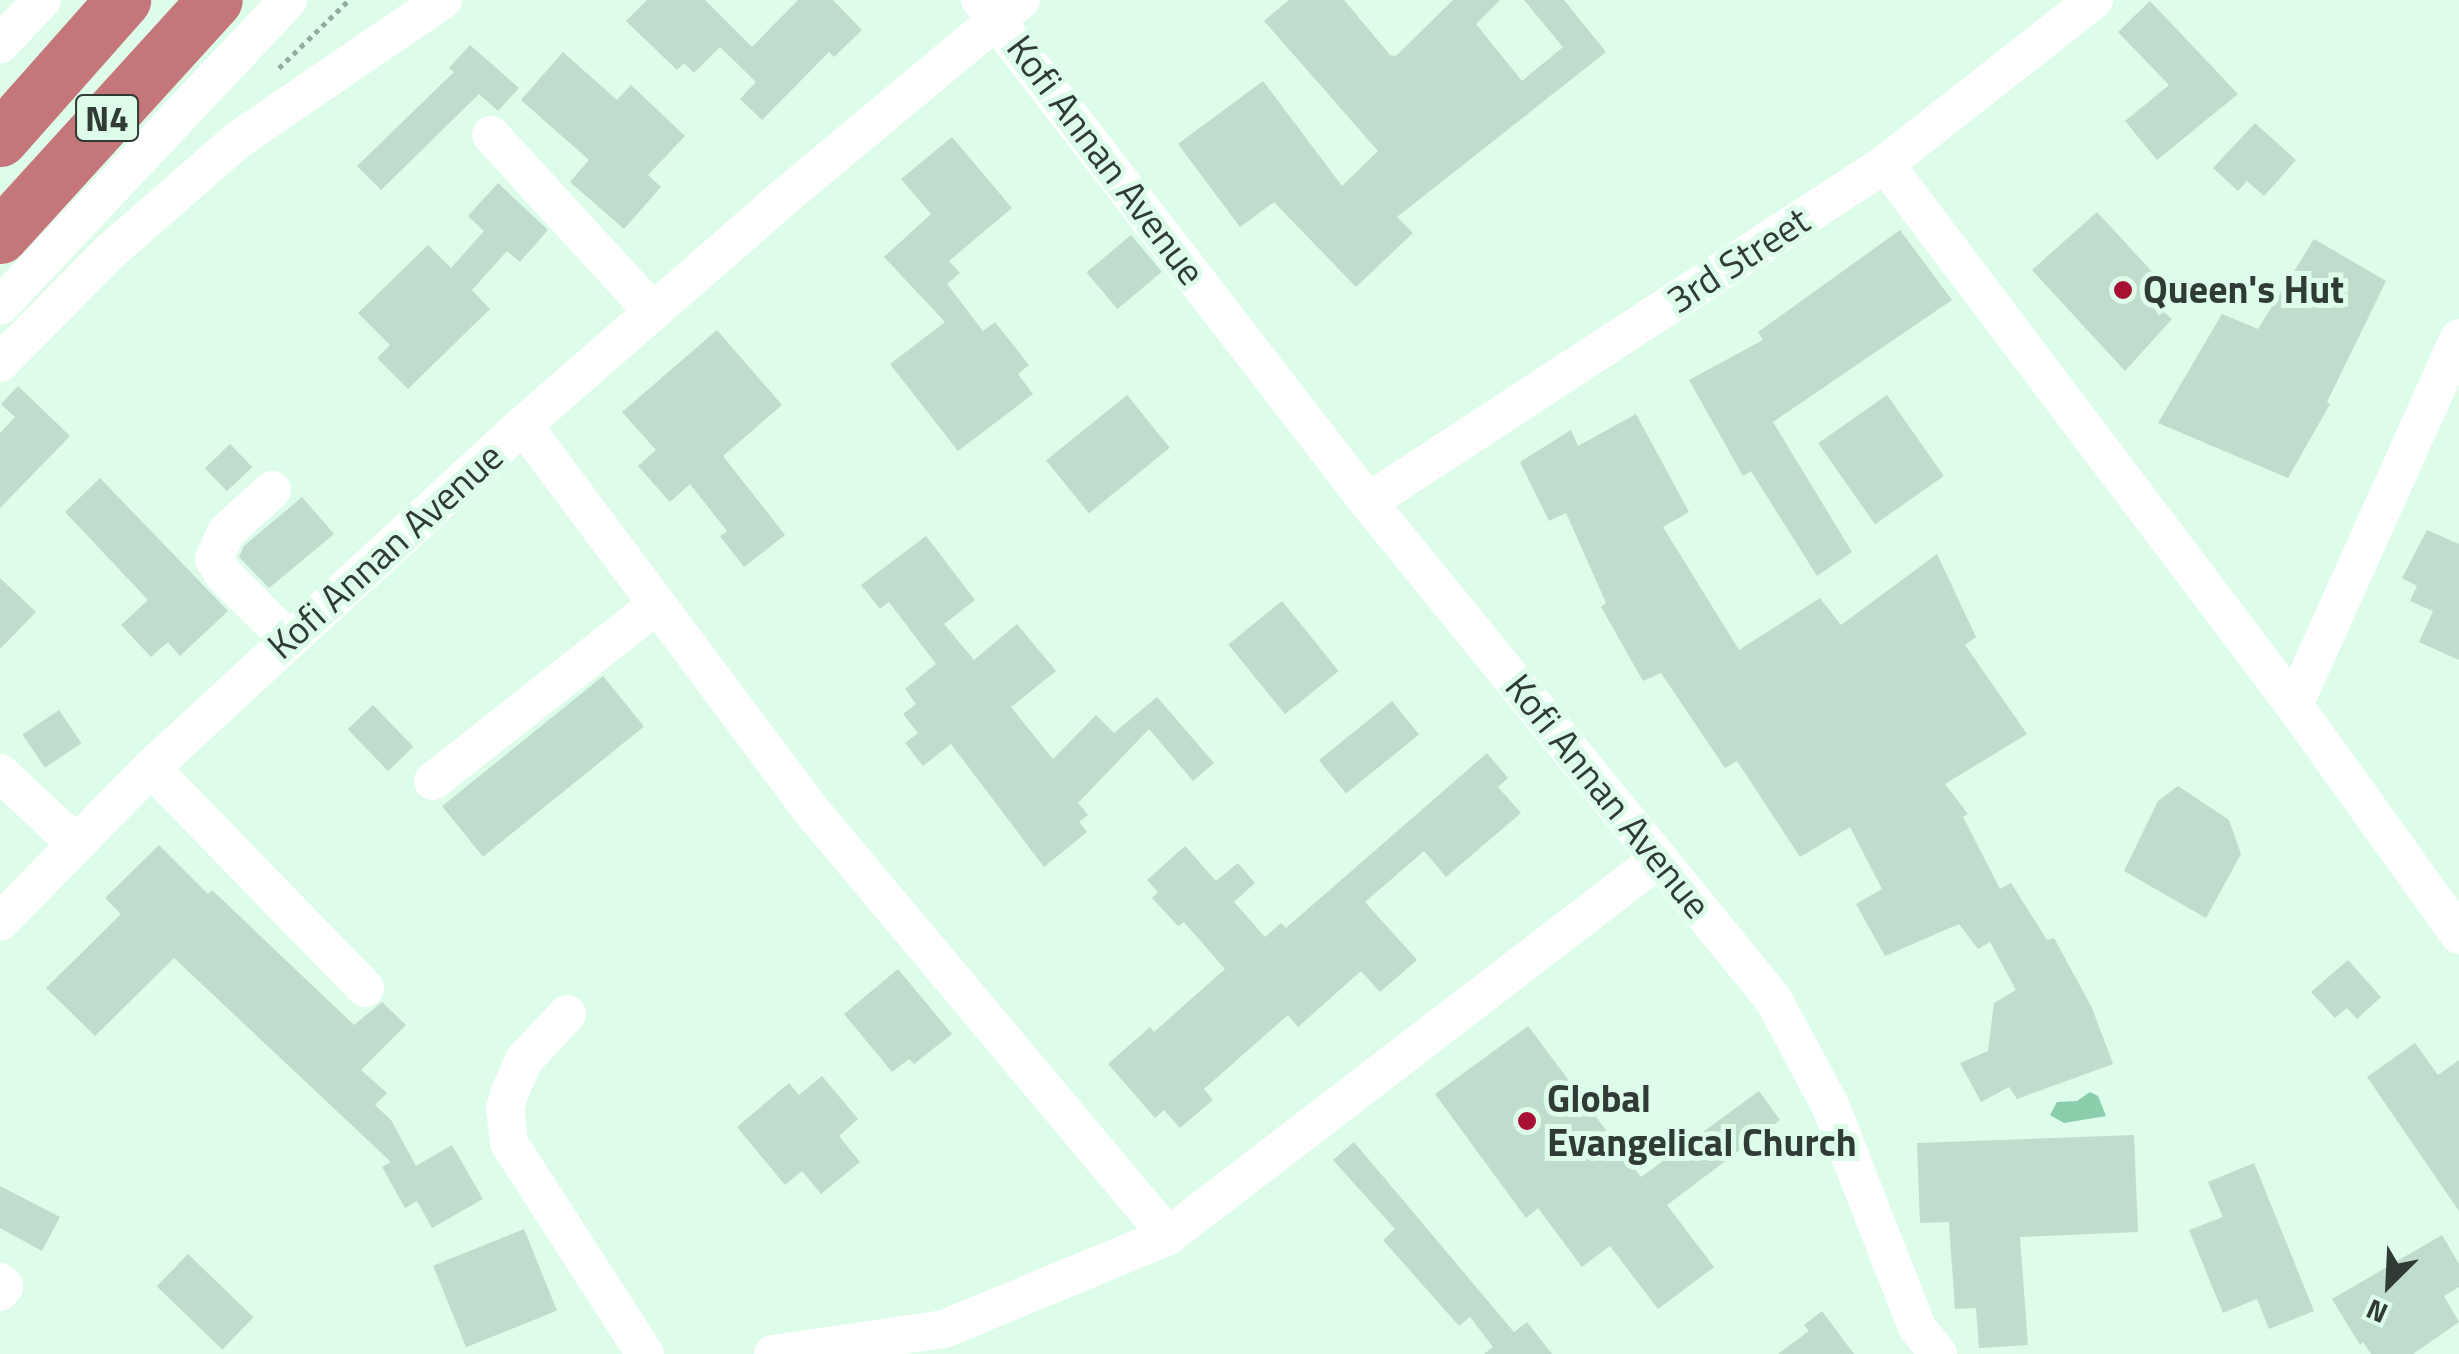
<!DOCTYPE html>
<style>
body{margin:0}
#map{position:relative;width:2459px;height:1354px;overflow:hidden;background:#ddfcea;font-family:"Titillium Web",sans-serif}
div>[style]{position:absolute}
.water>*{inset:0;background:#8aceab}
.building>*{inset:0;background:#bfdccc;transform-origin:0 0}
.path>*{height:5px;margin-top:-2.5px;transform-origin:0;background:repeating-linear-gradient(90deg,#94ab9e 0 5px,transparent 0 10px)}
.minor>*{height:38px;margin:-19px;padding:0 19px;transform-origin:19px;border-radius:19px;background:#fff}
.highway>*{height:55px;margin:-27.5px;padding:0 27.5px;transform-origin:27.5px;border-radius:27.5px;background:#c4767a}
.dots>*{width:28px;height:28px;translate:-50% -50%;box-sizing:border-box;border:5px solid #ddfcea;border-radius:50%}
span{translate:-50% -50%;white-space:nowrap;text-align:center;line-height:1.15;-webkit-text-stroke:10px #ddfcea;paint-order:stroke}
.shield-label span{padding:2px 8px;background:#ddfcea;border:2px solid;border-radius:8px;-webkit-text-stroke-width:0}
.shield-label{font-size:35px;color:#2f3b34;font-weight:700}
.street-label{font-size:38px;color:#2f3b34}
.poi-label{font-size:38px;color:#2f3b34;font-weight:700}
.left{translate:0 -50%;text-align:left}
.north{position:absolute;left:2339px;top:1234px;width:100px;height:100px;-webkit-text-stroke:8px #ddfcea;paint-order:stroke;rotate:204deg;font-size:28px;font-weight:700;line-height:40px;text-align:center;color:#2f3b34}
.north::after{content:'';display:block;margin:auto;width:35px;height:45px;background:#2f3b34;clip-path:polygon(50% 0,100% 100%,50% 72%,0 100%)}
</style>
<div id="map">
<div class="water">
<i style="clip-path:polygon(2090px 1092px,2098px 1096px,2106px 1116px,2064px 1123px,2050px 1115px,2057px 1102px,2077px 1101px)"></i>
</div>
<div class="building">
<i style="clip-path:polygon(647px 0,705px 0,752px 47px,798px 0,833px 0,862px 30px,834px 57px,829px 52px,762px 120px,740px 99px,756px 82px,720px 47px,694px 73px,684px 63px,677px 70px,626px 21px)"></i>
<i style="clip-path:polygon(1289px 0,1344px 0,1390px 55px,1396px 56px,1453px 0,1500px 0,1476px 24px,1522px 81px,1563px 47px,1524px 0,1564px 0,1606px 52px,1397px 217px,1413px 233px,1356px 287px,1274px 202px,1240px 227px,1178px 144px,1263px 81px,1342px 186px,1378px 151px,1264px 21px)"></i>
<i style="clip-path:polygon(2150px 1px,2238px 94px,2157px 160px,2125px 121px,2169px 85px,2118px 32px)"></i>
<i style="clip-path:polygon(470px 45px,519px 88px,498px 111px,479px 94px,381px 190px,357px 166px,454px 72px,449px 68px)"></i>
<i style="clip-path:polygon(563px 52px,617px 100px,631px 85px,685px 136px,648px 175px,661px 187px,624px 229px,570px 182px,589px 160px,521px 100px)"></i>
<i style="clip-path:polygon(2255px 123px,2296px 160px,2264px 196px,2247px 181px,2238px 191px,2213px 168px)"></i>
<i style="clip-path:polygon(952px 137px,1012px 208px,949px 261px,960px 273px,947px 284px,983px 331px,995px 322px,1029px 365px,1018px 374px,1033px 394px,958px 451px,890px 364px,945px 322px,884px 257px,931px 214px,901px 179px)"></i>
<i style="clip-path:polygon(498px 183px,548px 230px,520px 262px,507px 251px,472px 290px,490px 309px,408px 389px,377px 358px,390px 345px,358px 313px,428px 245px,451px 268px,484px 231px,468px 216px)"></i>
<i style="clip-path:polygon(2097px 212px,2156px 276px,2140px 291px,2172px 319px,2125px 371px,2032px 270px)"></i>
<i style="clip-path:polygon(1900px 230px,1952px 300px,1773px 422px,1852px 552px,1817px 576px,1751px 471px,1743px 476px,1689px 380px,1763px 340px,1758px 332px)"></i>
<i style="left:1131px;top:235px;width:48px;height:58px;rotate:50deg"></i>
<i style="clip-path:polygon(2314px 239px,2386px 281px,2327px 402px,2330px 404px,2288px 478px,2158px 423px,2222px 314px,2258px 329px)"></i>
<i style="clip-path:polygon(717px 330px,782px 405px,723px 456px,785px 535px,744px 567px,720px 536px,727px 531px,690px 484px,670px 502px,638px 466px,656px 450px,622px 412px)"></i>
<i style="clip-path:polygon(18px 386px,70px 436px,0 508px,0 433px,15px 417px,1px 404px)"></i>
<i style="left:1127px;top:395px;width:68px;height:104px;rotate:51deg"></i>
<i style="left:1887px;top:395px;width:99px;height:84px;rotate:55deg"></i>
<i style="clip-path:polygon(1636px 414px,1689px 512px,1663px 527px,1739px 650px,1820px 598px,1841px 625px,1937px 554px,1976px 637px,1965px 645px,2027px 734px,1945px 784px,1968px 814px,1963px 817px,2000px 889px,2011px 883px,2047px 940px,2054px 938px,2092px 1008px,2113px 1064px,2017px 1099px,2009px 1087px,1981px 1102px,1960px 1063px,1988px 1051px,1994px 1003px,2016px 990px,1990px 942px,1978px 949px,1959px 924px,1885px 956px,1856px 904px,1882px 889px,1850px 827px,1800px 857px,1737px 761px,1725px 768px,1661px 673px,1643px 681px,1601px 607px,1606px 603px,1566px 513px,1549px 521px,1520px 462px,1571px 430px,1578px 446px)"></i>
<i style="left:230px;top:444px;width:32px;height:35px;rotate:46deg"></i>
<i style="clip-path:polygon(100px 478px,228px 611px,180px 656px,168px 642px,151px 657px,121px 625px,148px 600px,65px 512px)"></i>
<i style="clip-path:polygon(302px 497px,334px 534px,269px 588px,239px 557px,244px 546px)"></i>
<i style="clip-path:polygon(2427px 530px,2459px 544px,2459px 660px,2419px 642px,2433px 611px,2410px 601px,2417px 586px,2402px 578px)"></i>
<i style="clip-path:polygon(926px 536px,975px 600px,944px 624px,974px 660px,1017px 624px,1056px 671px,1011px 707px,1053px 759px,1096px 715px,1114px 733px,1157px 697px,1214px 763px,1193px 781px,1149px 729px,1078px 803px,1088px 815px,1079px 822px,1087px 832px,1044px 867px,951px 744px,923px 766px,905px 743px,918px 733px,903px 714px,916px 704px,905px 689px,936px 664px,889px 602px,880px 609px,861px 585px)"></i>
<i style="clip-path:polygon(0 578px,36px 612px,0 649px)"></i>
<i style="left:1282px;top:601px;width:90px;height:69px;rotate:51deg"></i>
<i style="left:603px;top:676px;width:65px;height:207px;rotate:51deg"></i>
<i style="left:1392px;top:701px;width:43px;height:94px;rotate:51deg"></i>
<i style="left:373px;top:705px;width:58px;height:35px;rotate:46deg"></i>
<i style="left:59px;top:710px;width:40px;height:44px;rotate:56deg"></i>
<i style="clip-path:polygon(1487px 753px,1508px 778px,1498px 787px,1521px 813px,1446px 877px,1424px 851px,1365px 902px,1417px 960px,1380px 992px,1361px 971px,1298px 1027px,1288px 1015px,1204px 1089px,1213px 1100px,1180px 1128px,1164px 1110px,1155px 1118px,1108px 1064px,1150px 1027px,1154px 1032px,1225px 969px,1184px 922px,1178px 926px,1152px 898px,1158px 892px,1147px 880px,1185px 846px,1216px 881px,1238px 863px,1255px 883px,1234px 902px,1265px 937px,1281px 923px,1286px 928px)"></i>
<i style="clip-path:polygon(2178px 786px,2229px 820px,2241px 854px,2206px 918px,2124px 871px,2158px 801px)"></i>
<i style="clip-path:polygon(159px 845px,208px 894px,212px 890px,354px 1025px,382px 1002px,406px 1025px,361px 1070px,387px 1093px,375px 1105px,391px 1120px,416px 1166px,452px 1145px,483px 1199px,432px 1228px,417px 1201px,405px 1208px,382px 1167px,391px 1162px,174px 958px,95px 1036px,46px 988px,121px 914px,105px 898px)"></i>
<i style="clip-path:polygon(2348px 960px,2381px 997px,2357px 1019px,2347px 1008px,2335px 1018px,2311px 992px)"></i>
<i style="clip-path:polygon(898px 969px,952px 1034px,914px 1064px,909px 1059px,892px 1072px,844px 1014px)"></i>
<i style="clip-path:polygon(1528px 1026px,1641px 1177px,1759px 1091px,1780px 1120px,1667px 1205px,1714px 1267px,1658px 1309px,1610px 1246px,1582px 1267px,1538px 1208px,1526px 1218px,1435px 1094px)"></i>
<i style="clip-path:polygon(2415px 1043px,2438px 1075px,2459px 1060px,2459px 1211px,2367px 1077px)"></i>
<i style="clip-path:polygon(822px 1076px,858px 1119px,839px 1136px,860px 1162px,821px 1194px,802px 1171px,785px 1185px,737px 1127px,789px 1083px,799px 1095px)"></i>
<i style="clip-path:polygon(2134px 1135px,2138px 1232px,2020px 1237px,2028px 1345px,1979px 1348px,1976px 1308px,1955px 1309px,1949px 1222px,1920px 1223px,1917px 1143px)"></i>
<i style="clip-path:polygon(1354px 1142px,1514px 1332px,1527px 1322px,1552px 1354px,1484px 1354px,1493px 1347px,1470px 1317px,1459px 1326px,1383px 1240px,1395px 1229px,1333px 1160px)"></i>
<i style="clip-path:polygon(2254px 1163px,2314px 1311px,2269px 1329px,2257px 1299px,2223px 1313px,2189px 1230px,2223px 1217px,2208px 1182px)"></i>
<i style="clip-path:polygon(0 1186px,60px 1217px,42px 1251px,0 1228px)"></i>
<i style="left:524px;top:1229px;width:88px;height:98px;rotate:68deg"></i>
<i style="clip-path:polygon(2442px 1235px,2459px 1264px,2459px 1287px,2444px 1296px,2459px 1322px,2413px 1354px,2371px 1354px,2363px 1342px,2360px 1345px,2332px 1299px)"></i>
<i style="left:188px;top:1254px;width:91px;height:45px;rotate:44deg"></i>
<i style="clip-path:polygon(1822px 1311px,1854px 1354px,1778px 1354px,1809px 1331px,1804px 1325px)"></i>
</div>
<div class="path">
<i style="left:279px;top:68px;width:98px;rotate:-44.2deg"></i>
</div>
<div class="minor">
<i style="left:980px;top:0;width:634px;rotate:52.3deg"></i>
<i style="left:1368px;top:502px;width:641px;rotate:50.82deg"></i>
<i style="left:1773px;top:999px;width:120px;rotate:61.7deg"></i>
<i style="left:1830px;top:1105px;width:238px;rotate:68.6deg"></i>
<i style="left:1917px;top:1327px;width:34px;rotate:52deg"></i>
<i style="left:0;top:44px;width:61px;rotate:-46.3deg"></i>
<i style="left:491px;top:135px;width:240px;rotate:47.5deg"></i>
<i style="left:1885px;top:164px;width:678px;rotate:52.91deg"></i>
<i style="left:2294px;top:705px;width:283px;rotate:54.3deg"></i>
<i style="left:0;top:306px;width:420px;rotate:-46.7deg"></i>
<i style="left:0;top:363px;width:159px;rotate:-45.3deg"></i>
<i style="left:112px;top:250px;width:169px;rotate:-41.2deg"></i>
<i style="left:239px;top:139px;width:247px;rotate:-34.3deg"></i>
<i style="left:523px;top:425px;width:489px;rotate:53.2deg"></i>
<i style="left:816px;top:816px;width:548px;rotate:50.03deg"></i>
<i style="left:272px;top:490px;width:62px;rotate:137.6deg"></i>
<i style="left:226px;top:532px;width:30px;rotate:114deg"></i>
<i style="left:214px;top:559px;width:17px;rotate:59deg"></i>
<i style="left:223px;top:574px;width:92px;rotate:45deg"></i>
<i style="left:1368px;top:502px;width:618px;rotate:-33.18deg"></i>
<i style="left:1885px;top:164px;width:266px;rotate:-38.1deg"></i>
<i style="left:2294px;top:705px;width:402px;rotate:-65.8deg"></i>
<i style="left:151px;top:768px;width:307px;rotate:45.8deg"></i>
<i style="left:0;top:773px;width:103px;rotate:43deg"></i>
<i style="left:433px;top:781px;width:285px;rotate:-38.2deg"></i>
<i style="left:0;top:922px;width:216px;rotate:-45.6deg"></i>
<i style="left:151px;top:768px;width:506px;rotate:-42.68deg"></i>
<i style="left:523px;top:425px;width:345px;rotate:-41.1deg"></i>
<i style="left:783px;top:198px;width:310px;rotate:-39.8deg"></i>
<i style="left:567px;top:1014px;width:63px;rotate:133.1deg"></i>
<i style="left:524px;top:1060px;width:34px;rotate:114deg"></i>
<i style="left:510px;top:1091px;width:19px;rotate:106deg"></i>
<i style="left:505px;top:1109px;width:34px;rotate:83deg"></i>
<i style="left:509px;top:1143px;width:251px;rotate:57.2deg"></i>
<i style="left:0;top:1282px;width:6px;rotate:45deg"></i>
<i style="left:4px;top:1286px;width:7px;rotate:124deg"></i>
<i style="left:773px;top:1354px;width:173px;rotate:-8.3deg"></i>
<i style="left:944px;top:1329px;width:243px;rotate:-22.5deg"></i>
<i style="left:1168px;top:1236px;width:619px;rotate:-37.52deg"></i>
</div>
<div class="highway">
<i style="left:0;top:139px;width:186px;rotate:-48.5deg"></i>
<i style="left:0;top:236px;width:319px;rotate:-47.7deg"></i>
</div>
<div class="dots">
<i style="left:2123px;top:290px;background:#a81134"></i>
<i style="left:1527px;top:1121px;background:#a81134"></i>
</div>
<div class="shield-label">
<span style="left:107px;top:118px">N4</span>
</div>
<div class="street-label">
<span style="left:1106px;top:160px;rotate:53deg">Kofi Annan Avenue</span>
<span style="left:1738px;top:260px;rotate:-33deg">3rd Street</span>
<span style="left:385px;top:551px;rotate:-42deg">Kofi Annan Avenue</span>
<span style="left:1608px;top:796px;rotate:51deg">Kofi Annan Avenue</span>
</div>
<div class="poi-label">
<span class="left" style="left:2143px;top:290px">Queen's Hut</span>
<span class="left" style="left:1547px;top:1121px">Global<br>Evangelical Church</span>
</div>
<div class="north">N</div>
</div>
